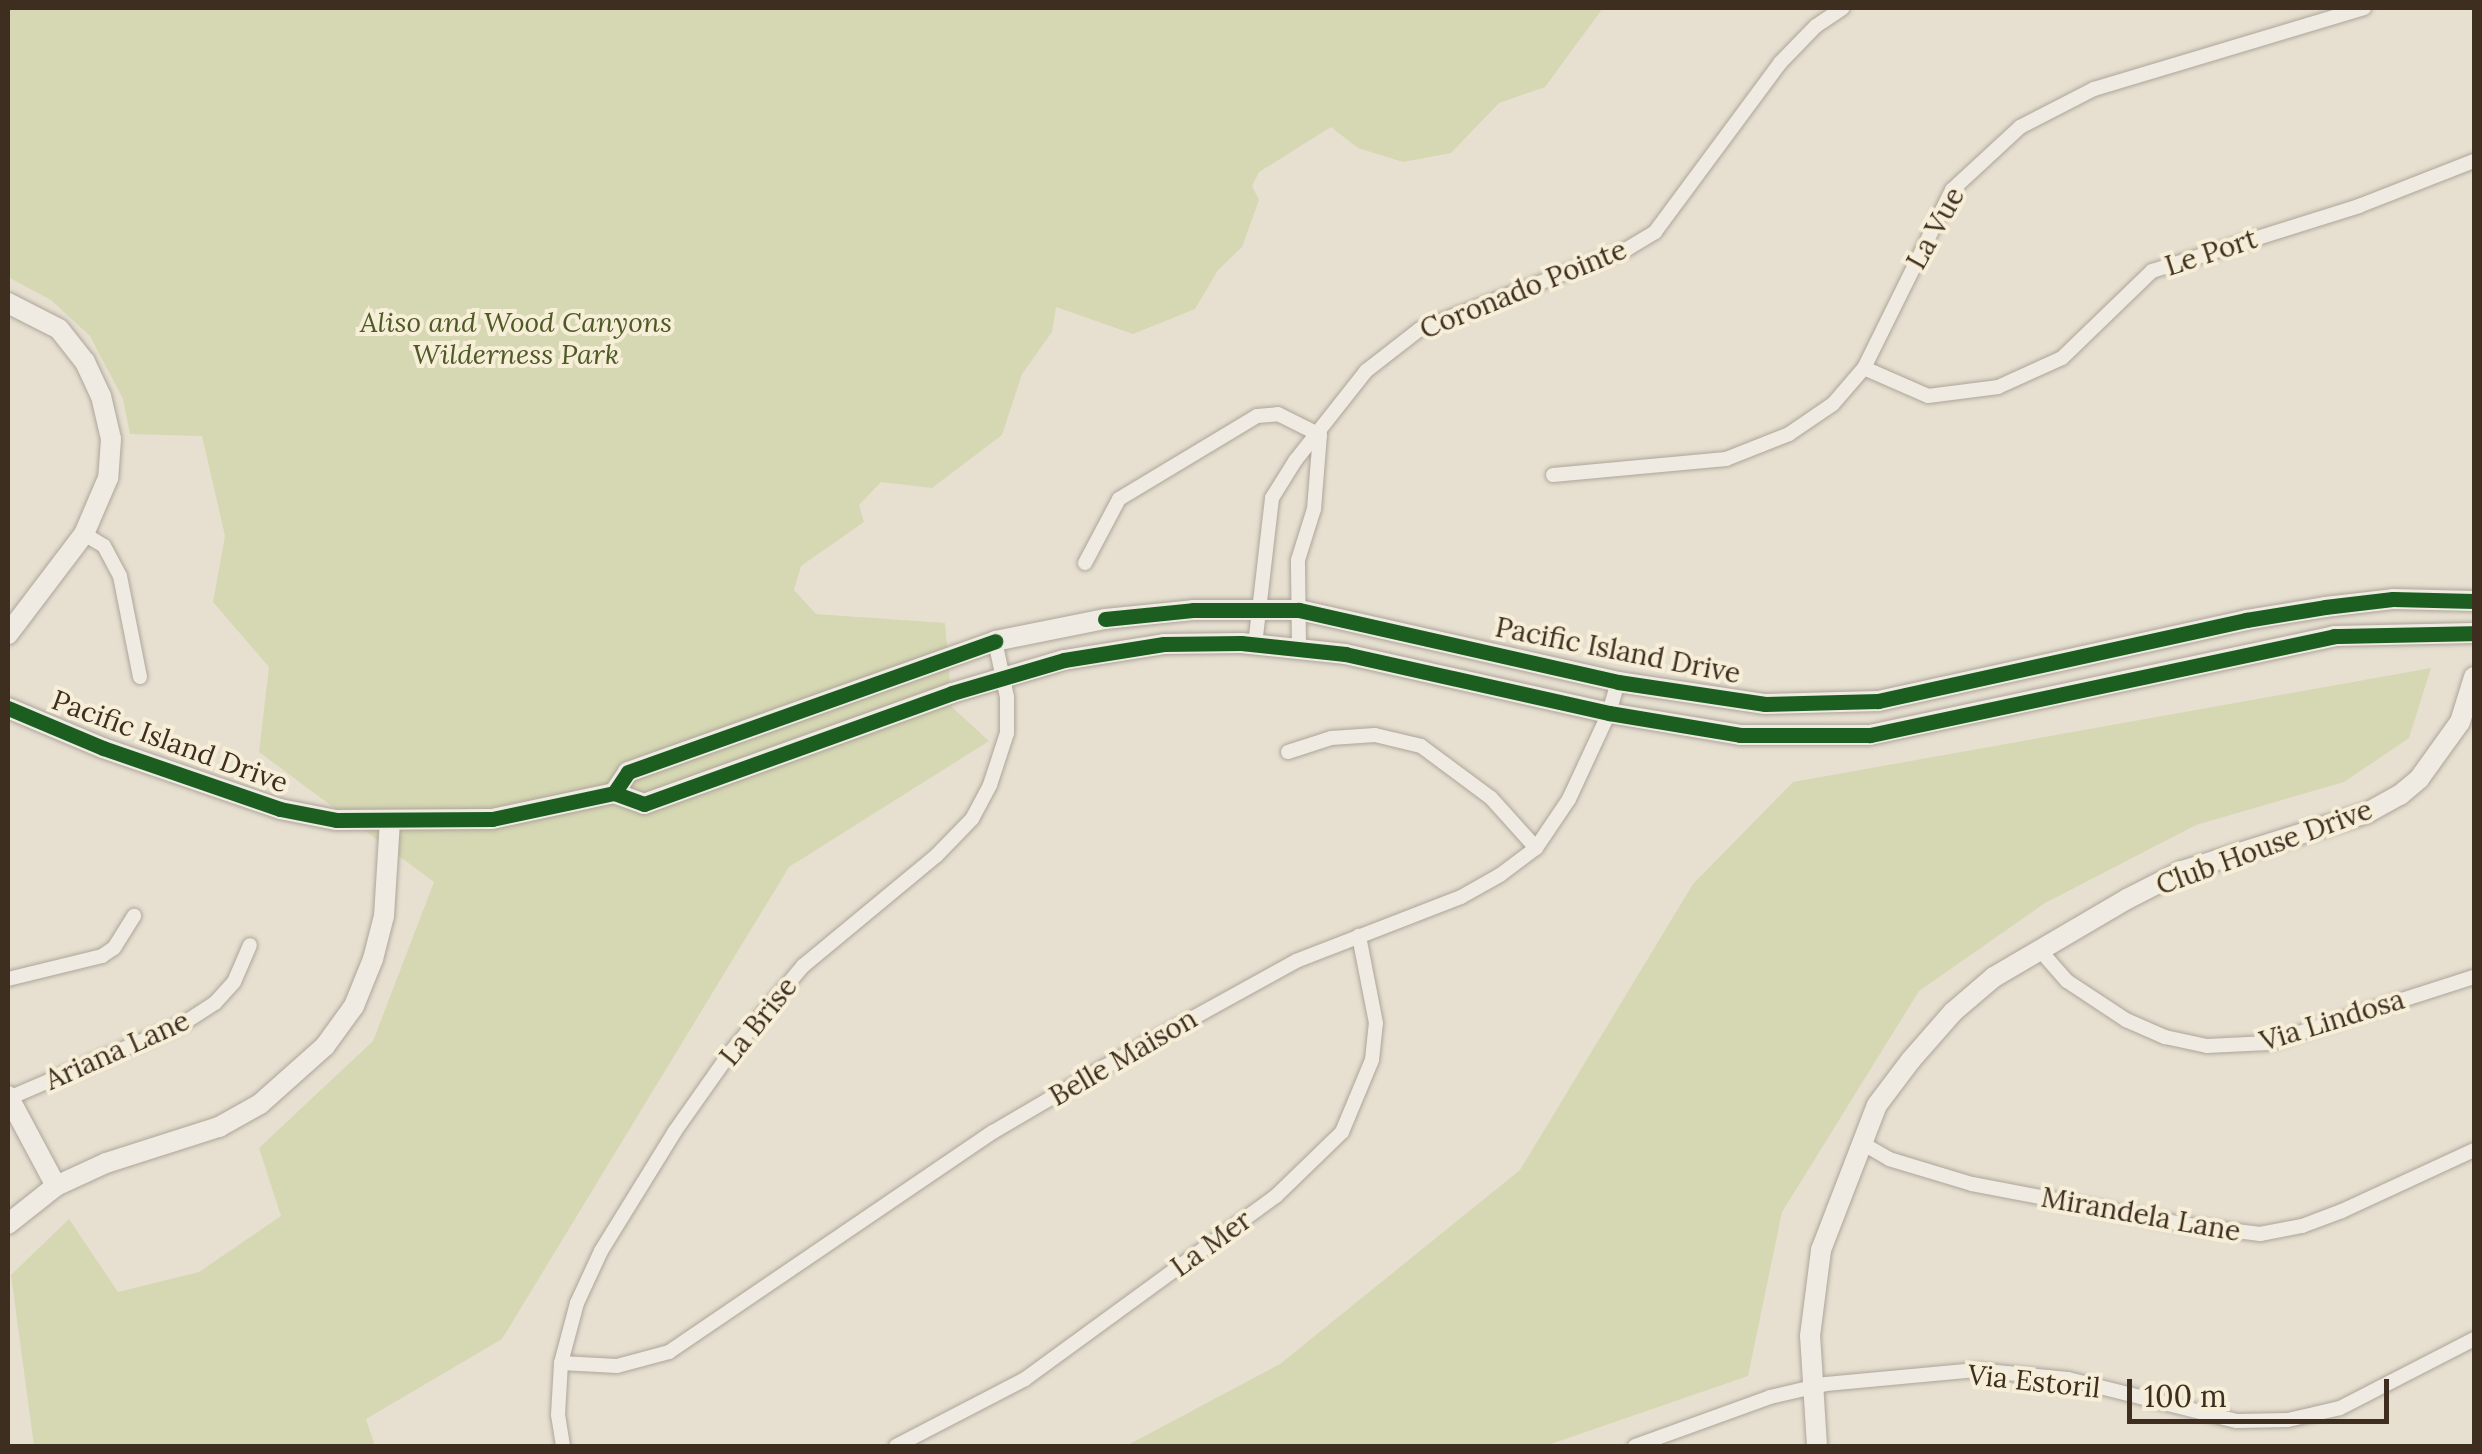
<!DOCTYPE html>
<style>
body{margin:0}
#map{position:relative;width:2482px;height:1454px;overflow:hidden;background:#e7e0d1;font-family:Lora,serif}
div>[style]{position:absolute}
.green>*{inset:0;background:#d6d7b3}
.roads{filter:drop-shadow(0 0 2px #ada599) drop-shadow(0 0 2px #ada599)}
.street>*{height:14px;margin:-7px;padding:0 7px;transform-origin:7px;border-radius:7px;background:#efebe3}
.secondary>*{height:20px;margin:-10px;padding:0 10px;transform-origin:10px;border-radius:10px;background:#efebe3}
.cycleway>*{height:15px;margin:-7.5px;padding:0 7.5px;transform-origin:7.5px;border-radius:7.5px;background:#1b5e20}
span{translate:-50% -50%;white-space:nowrap;text-align:center;line-height:1.15;-webkit-text-stroke:8px #f7eed8;paint-order:stroke}
.street-label{font-size:28px;color:#3d2e20}
.park-label{font-size:28px;color:#4d5a26;font-style:italic}
.frame{position:absolute;inset:0;border:10px solid #3d2e20;pointer-events:none}
.scale{position:absolute;left:2127px;top:1379px;width:262px;height:45px;box-sizing:border-box;border:5px solid #3d2e20;border-top:0;padding-left:12px;font-size:30px;line-height:35px;white-space:nowrap;color:#3d2e20;-webkit-text-stroke:8px #f7eed8;paint-order:stroke}
</style>
<div id="map">
<div class="green">
<i style="clip-path:polygon(8px 8px,1603px 8px,1545px 87px,1499px 103px,1451px 153px,1403px 162px,1358px 148px,1331px 127px,1259px 172px,1252px 186px,1259px 200px,1242px 247px,1218px 270px,1195px 309px,1133px 334px,1056px 307px,1052px 332px,1022px 374px,1002px 435px,932px 488px,881px 482px,859px 505px,864px 522px,801px 566px,794px 590px,816px 614px,945px 623px,952px 707px,989px 741px,789px 867px,502px 1339px,366px 1419px,375px 1446px,34px 1446px,11px 1275px,69px 1219px,118px 1292px,199px 1272px,281px 1216px,259px 1148px,373px 1041px,434px 882px,259px 752px,269px 667px,213px 602px,225px 536px,202px 436px,130px 434px,123px 399px,90px 336px,51px 300px,8px 277px)"></i>
<i style="clip-path:polygon(2431px 668px,2409px 738px,2344px 782px,2196px 825px,2045px 903px,1919px 991px,1782px 1212px,1748px 1376px,1545px 1446px,1126px 1446px,1280px 1364px,1520px 1170px,1693px 884px,1793px 782px)"></i>
</div>
<div class="roads">
<div class="street">
<i style="left:1864px;top:368px;width:70px;rotate:23.6deg"></i>
<i style="left:1928px;top:396px;width:71px;rotate:-7.3deg"></i>
<i style="left:1998px;top:387px;width:70px;rotate:-24.4deg"></i>
<i style="left:2062px;top:358px;width:125px;rotate:-44deg"></i>
<i style="left:2152px;top:271px;width:217px;rotate:-17.4deg"></i>
<i style="left:2359px;top:206px;width:123px;rotate:-21.4deg"></i>
<i style="left:1553px;top:475px;width:174px;rotate:-5.3deg"></i>
<i style="left:1726px;top:459px;width:68px;rotate:-21.6deg"></i>
<i style="left:1789px;top:434px;width:53px;rotate:-34.3deg"></i>
<i style="left:1833px;top:404px;width:48px;rotate:-49.3deg"></i>
<i style="left:1864px;top:368px;width:199px;rotate:-63.7deg"></i>
<i style="left:1952px;top:190px;width:93px;rotate:-42.8deg"></i>
<i style="left:2020px;top:127px;width:83px;rotate:-27.2deg"></i>
<i style="left:2094px;top:89px;width:282px;rotate:-16.7deg"></i>
<i style="left:84px;top:534px;width:23px;rotate:31deg"></i>
<i style="left:104px;top:546px;width:34px;rotate:62deg"></i>
<i style="left:120px;top:576px;width:103px;rotate:78.8deg"></i>
<i style="left:1085px;top:563px;width:72px;rotate:-62deg"></i>
<i style="left:1119px;top:499px;width:161px;rotate:-31deg"></i>
<i style="left:1257px;top:416px;width:21px;rotate:-5deg"></i>
<i style="left:1278px;top:414px;width:47px;rotate:26.6deg"></i>
<i style="left:1255px;top:645px;width:148px;rotate:-83.4deg"></i>
<i style="left:1272px;top:498px;width:44px;rotate:-58.1deg"></i>
<i style="left:1295px;top:461px;width:115px;rotate:-51.7deg"></i>
<i style="left:1366px;top:371px;width:68px;rotate:-37.9deg"></i>
<i style="left:1420px;top:329px;width:222px;rotate:-21.1deg"></i>
<i style="left:1627px;top:249px;width:33px;rotate:-31deg"></i>
<i style="left:1655px;top:232px;width:210px;rotate:-53.5deg"></i>
<i style="left:1780px;top:63px;width:52px;rotate:-45.8deg"></i>
<i style="left:1816px;top:26px;width:32px;rotate:-34deg"></i>
<i style="left:1299px;top:647px;width:87px;rotate:-90.7deg"></i>
<i style="left:1298px;top:560px;width:53px;rotate:-72.6deg"></i>
<i style="left:1314px;top:509px;width:74px;rotate:-85.4deg"></i>
<i style="left:1288px;top:752px;width:45px;rotate:-18deg"></i>
<i style="left:1331px;top:738px;width:44px;rotate:-3.9deg"></i>
<i style="left:1375px;top:735px;width:47px;rotate:13.4deg"></i>
<i style="left:1421px;top:746px;width:87px;rotate:36.6deg"></i>
<i style="left:1491px;top:798px;width:67px;rotate:48deg"></i>
<i style="left:2038px;top:948px;width:44px;rotate:48.7deg"></i>
<i style="left:2067px;top:981px;width:71px;rotate:33.5deg"></i>
<i style="left:2126px;top:1020px;width:43px;rotate:23.6deg"></i>
<i style="left:2165px;top:1037px;width:43px;rotate:12.1deg"></i>
<i style="left:2207px;top:1046px;width:61px;rotate:-2.8deg"></i>
<i style="left:2268px;top:1043px;width:216px;rotate:-17.8deg"></i>
<i style="left:8px;top:979px;width:97px;rotate:-13.7deg"></i>
<i style="left:102px;top:956px;width:14px;rotate:-34deg"></i>
<i style="left:114px;top:948px;width:38px;rotate:-58deg"></i>
<i style="left:9px;top:1098px;width:190px;rotate:-23.2deg"></i>
<i style="left:184px;top:1023px;width:37px;rotate:-33deg"></i>
<i style="left:215px;top:1003px;width:28px;rotate:-48deg"></i>
<i style="left:234px;top:982px;width:40px;rotate:-66.6deg"></i>
<i style="left:1860px;top:1142px;width:34px;rotate:30deg"></i>
<i style="left:1889px;top:1159px;width:87px;rotate:16.8deg"></i>
<i style="left:1972px;top:1184px;width:213px;rotate:10.8deg"></i>
<i style="left:2181px;top:1224px;width:80px;rotate:7.2deg"></i>
<i style="left:2260px;top:1234px;width:43px;rotate:-10.8deg"></i>
<i style="left:2302px;top:1226px;width:43px;rotate:-20.6deg"></i>
<i style="left:2342px;top:1211px;width:145px;rotate:-24.8deg"></i>
<i style="left:561px;top:1363px;width:56px;rotate:3.1deg"></i>
<i style="left:617px;top:1366px;width:54px;rotate:-15.1deg"></i>
<i style="left:669px;top:1352px;width:392px;rotate:-34.2deg"></i>
<i style="left:993px;top:1132px;width:129px;rotate:-30.4deg"></i>
<i style="left:1104px;top:1067px;width:219px;rotate:-28.9deg"></i>
<i style="left:1296px;top:961px;width:177px;rotate:-21.2deg"></i>
<i style="left:1461px;top:897px;width:45px;rotate:-29.4deg"></i>
<i style="left:1500px;top:875px;width:45px;rotate:-36.9deg"></i>
<i style="left:1536px;top:848px;width:59px;rotate:-56deg"></i>
<i style="left:1569px;top:799px;width:95px;rotate:-65.1deg"></i>
<i style="left:1609px;top:713px;width:32px;rotate:-74deg"></i>
<i style="left:563px;top:1446px;width:31px;rotate:-99deg"></i>
<i style="left:558px;top:1415px;width:52px;rotate:-86.7deg"></i>
<i style="left:561px;top:1363px;width:62px;rotate:-75.1deg"></i>
<i style="left:577px;top:1303px;width:57px;rotate:-65.2deg"></i>
<i style="left:601px;top:1251px;width:141px;rotate:-58.3deg"></i>
<i style="left:675px;top:1131px;width:95px;rotate:-54.8deg"></i>
<i style="left:730px;top:1053px;width:114px;rotate:-50deg"></i>
<i style="left:803px;top:966px;width:173px;rotate:-39.6deg"></i>
<i style="left:936px;top:856px;width:52px;rotate:-45.8deg"></i>
<i style="left:972px;top:819px;width:38px;rotate:-62deg"></i>
<i style="left:990px;top:785px;width:55px;rotate:-71.9deg"></i>
<i style="left:1007px;top:733px;width:36px;rotate:-90deg"></i>
<i style="left:1007px;top:697px;width:57px;rotate:-102.1deg"></i>
<i style="left:896px;top:1446px;width:145px;rotate:-27.4deg"></i>
<i style="left:1025px;top:1379px;width:311px;rotate:-36.1deg"></i>
<i style="left:1276px;top:1196px;width:92px;rotate:-44.1deg"></i>
<i style="left:1342px;top:1132px;width:78px;rotate:-67.4deg"></i>
<i style="left:1372px;top:1060px;width:37px;rotate:-84deg"></i>
<i style="left:1376px;top:1023px;width:89px;rotate:-101.1deg"></i>
<i style="left:1635px;top:1446px;width:144px;rotate:-19.9deg"></i>
<i style="left:1770px;top:1397px;width:57px;rotate:-13.1deg"></i>
<i style="left:1826px;top:1384px;width:151px;rotate:-5.3deg"></i>
<i style="left:1976px;top:1370px;width:92px;rotate:5.6deg"></i>
<i style="left:2068px;top:1379px;width:174px;rotate:14deg"></i>
<i style="left:2237px;top:1421px;width:51px;rotate:-1.1deg"></i>
<i style="left:2288px;top:1420px;width:53px;rotate:-13deg"></i>
<i style="left:2340px;top:1408px;width:151px;rotate:-27.2deg"></i>
</div>
<div class="secondary">
<i style="left:8px;top:303px;width:57px;rotate:27deg"></i>
<i style="left:59px;top:329px;width:42px;rotate:51.8deg"></i>
<i style="left:85px;top:362px;width:38px;rotate:65deg"></i>
<i style="left:101px;top:396px;width:44px;rotate:76.9deg"></i>
<i style="left:111px;top:439px;width:39px;rotate:94deg"></i>
<i style="left:108px;top:478px;width:61px;rotate:113.2deg"></i>
<i style="left:84px;top:534px;width:126px;rotate:127.2deg"></i>
<i style="left:8px;top:708px;width:103px;rotate:22.8deg"></i>
<i style="left:103px;top:748px;width:187px;rotate:19deg"></i>
<i style="left:280px;top:809px;width:57px;rotate:11.1deg"></i>
<i style="left:336px;top:820px;width:156px;rotate:-0.4deg"></i>
<i style="left:492px;top:819px;width:125px;rotate:-12deg"></i>
<i style="left:614px;top:793px;width:32px;rotate:20deg"></i>
<i style="left:644px;top:804px;width:327px;rotate:-19.8deg"></i>
<i style="left:952px;top:693px;width:117px;rotate:-16.4deg"></i>
<i style="left:1064px;top:660px;width:101px;rotate:-9.1deg"></i>
<i style="left:1164px;top:644px;width:77px;rotate:-0.7deg"></i>
<i style="left:1241px;top:643px;width:105px;rotate:6deg"></i>
<i style="left:1345px;top:654px;width:271px;rotate:12.6deg"></i>
<i style="left:1609px;top:713px;width:133px;rotate:9.5deg"></i>
<i style="left:1740px;top:735px;width:130px"></i>
<i style="left:1870px;top:735px;width:474px;rotate:-12deg"></i>
<i style="left:2334px;top:636px;width:140px;rotate:-1.2deg"></i>
<i style="left:614px;top:793px;width:25px;rotate:-56deg"></i>
<i style="left:628px;top:772px;width:390px;rotate:-19.6deg"></i>
<i style="left:995px;top:641px;width:112px;rotate:-11.3deg"></i>
<i style="left:1105px;top:619px;width:88px;rotate:-5.8deg"></i>
<i style="left:1193px;top:610px;width:106px"></i>
<i style="left:1299px;top:610px;width:327px;rotate:12.7deg"></i>
<i style="left:1618px;top:682px;width:149px;rotate:8.5deg"></i>
<i style="left:1765px;top:704px;width:113px;rotate:-1.5deg"></i>
<i style="left:1878px;top:701px;width:377px;rotate:-12.4deg"></i>
<i style="left:2246px;top:620px;width:80px;rotate:-9.3deg"></i>
<i style="left:2325px;top:607px;width:68px;rotate:-6.7deg"></i>
<i style="left:2393px;top:599px;width:81px;rotate:1.4deg"></i>
<i style="left:8px;top:1096px;width:102px;rotate:61.9deg"></i>
<i style="left:8px;top:1224px;width:61px;rotate:-38.4deg"></i>
<i style="left:56px;top:1186px;width:55px;rotate:-24.7deg"></i>
<i style="left:106px;top:1163px;width:119px;rotate:-17.7deg"></i>
<i style="left:219px;top:1127px;width:47px;rotate:-29.3deg"></i>
<i style="left:260px;top:1104px;width:87px;rotate:-41.7deg"></i>
<i style="left:325px;top:1046px;width:49px;rotate:-54.1deg"></i>
<i style="left:354px;top:1006px;width:51px;rotate:-68deg"></i>
<i style="left:373px;top:959px;width:44px;rotate:-75.7deg"></i>
<i style="left:384px;top:916px;width:95px;rotate:-86.4deg"></i>
<i style="left:1817px;top:1446px;width:110px;rotate:-93.6deg"></i>
<i style="left:1810px;top:1336px;width:87px;rotate:-82.7deg"></i>
<i style="left:1821px;top:1250px;width:155px;rotate:-68.9deg"></i>
<i style="left:1877px;top:1105px;width:56px;rotate:-52.9deg"></i>
<i style="left:1911px;top:1060px;width:64px;rotate:-48.8deg"></i>
<i style="left:1953px;top:1012px;width:54px;rotate:-40.5deg"></i>
<i style="left:1994px;top:977px;width:154px;rotate:-30.4deg"></i>
<i style="left:2127px;top:899px;width:62px;rotate:-27deg"></i>
<i style="left:2182px;top:871px;width:194px;rotate:-17.4deg"></i>
<i style="left:2367px;top:813px;width:38px;rotate:-29deg"></i>
<i style="left:2400px;top:795px;width:25px;rotate:-40deg"></i>
<i style="left:2419px;top:779px;width:70px;rotate:-54.3deg"></i>
<i style="left:2460px;top:722px;width:47px;rotate:-72.7deg"></i>
</div>
</div>
<div class="cycleway">
<i style="left:1105px;top:619px;width:88px;rotate:-5.8deg"></i>
<i style="left:1193px;top:610px;width:106px"></i>
<i style="left:1299px;top:610px;width:327px;rotate:12.7deg"></i>
<i style="left:1618px;top:682px;width:149px;rotate:8.5deg"></i>
<i style="left:1765px;top:704px;width:113px;rotate:-1.5deg"></i>
<i style="left:1878px;top:701px;width:377px;rotate:-12.4deg"></i>
<i style="left:2246px;top:620px;width:80px;rotate:-9.3deg"></i>
<i style="left:2325px;top:607px;width:68px;rotate:-6.7deg"></i>
<i style="left:2393px;top:599px;width:81px;rotate:1.4deg"></i>
<i style="left:8px;top:708px;width:103px;rotate:22.8deg"></i>
<i style="left:103px;top:748px;width:187px;rotate:19deg"></i>
<i style="left:280px;top:809px;width:57px;rotate:11.1deg"></i>
<i style="left:336px;top:820px;width:156px;rotate:-0.4deg"></i>
<i style="left:492px;top:819px;width:125px;rotate:-12deg"></i>
<i style="left:614px;top:793px;width:32px;rotate:20deg"></i>
<i style="left:644px;top:804px;width:327px;rotate:-19.8deg"></i>
<i style="left:952px;top:693px;width:117px;rotate:-16.4deg"></i>
<i style="left:1064px;top:660px;width:101px;rotate:-9.1deg"></i>
<i style="left:1164px;top:644px;width:77px;rotate:-0.7deg"></i>
<i style="left:1241px;top:643px;width:105px;rotate:6deg"></i>
<i style="left:1345px;top:654px;width:271px;rotate:12.6deg"></i>
<i style="left:1609px;top:713px;width:133px;rotate:9.5deg"></i>
<i style="left:1740px;top:735px;width:130px"></i>
<i style="left:1870px;top:735px;width:474px;rotate:-12deg"></i>
<i style="left:2334px;top:636px;width:140px;rotate:-1.2deg"></i>
<i style="left:614px;top:793px;width:25px;rotate:-56deg"></i>
<i style="left:628px;top:772px;width:390px;rotate:-19.6deg"></i>
</div>
<div class="street-label">
<span style="left:1935px;top:228px;rotate:-61deg">La Vue</span>
<span style="left:2211px;top:252px;rotate:-18deg">Le Port</span>
<span style="left:1523px;top:289px;rotate:-22deg">Coronado Pointe</span>
<span style="left:1618px;top:650px;rotate:11deg">Pacific Island Drive</span>
<span style="left:170px;top:741px;rotate:20deg">Pacific Island Drive</span>
<span style="left:2264px;top:847px;rotate:-20deg">Club House Drive</span>
<span style="left:2332px;top:1020px;rotate:-17deg">Via Lindosa</span>
<span style="left:758px;top:1021px;rotate:-51deg">La Brise</span>
<span style="left:117px;top:1050px;rotate:-24deg">Ariana Lane</span>
<span style="left:1123px;top:1057px;rotate:-30deg">Belle Maison</span>
<span style="left:2141px;top:1214px;rotate:10deg">Mirandela Lane</span>
<span style="left:1211px;top:1243px;rotate:-36deg">La Mer</span>
<span style="left:2034px;top:1381px;rotate:6deg">Via Estoril</span>
</div>
<div class="park-label">
<span style="left:516px;top:338px">Aliso and Wood Canyons<br>Wilderness Park</span>
</div>
<div class="frame"></div>
<div class="scale">100 m</div>
</div>
